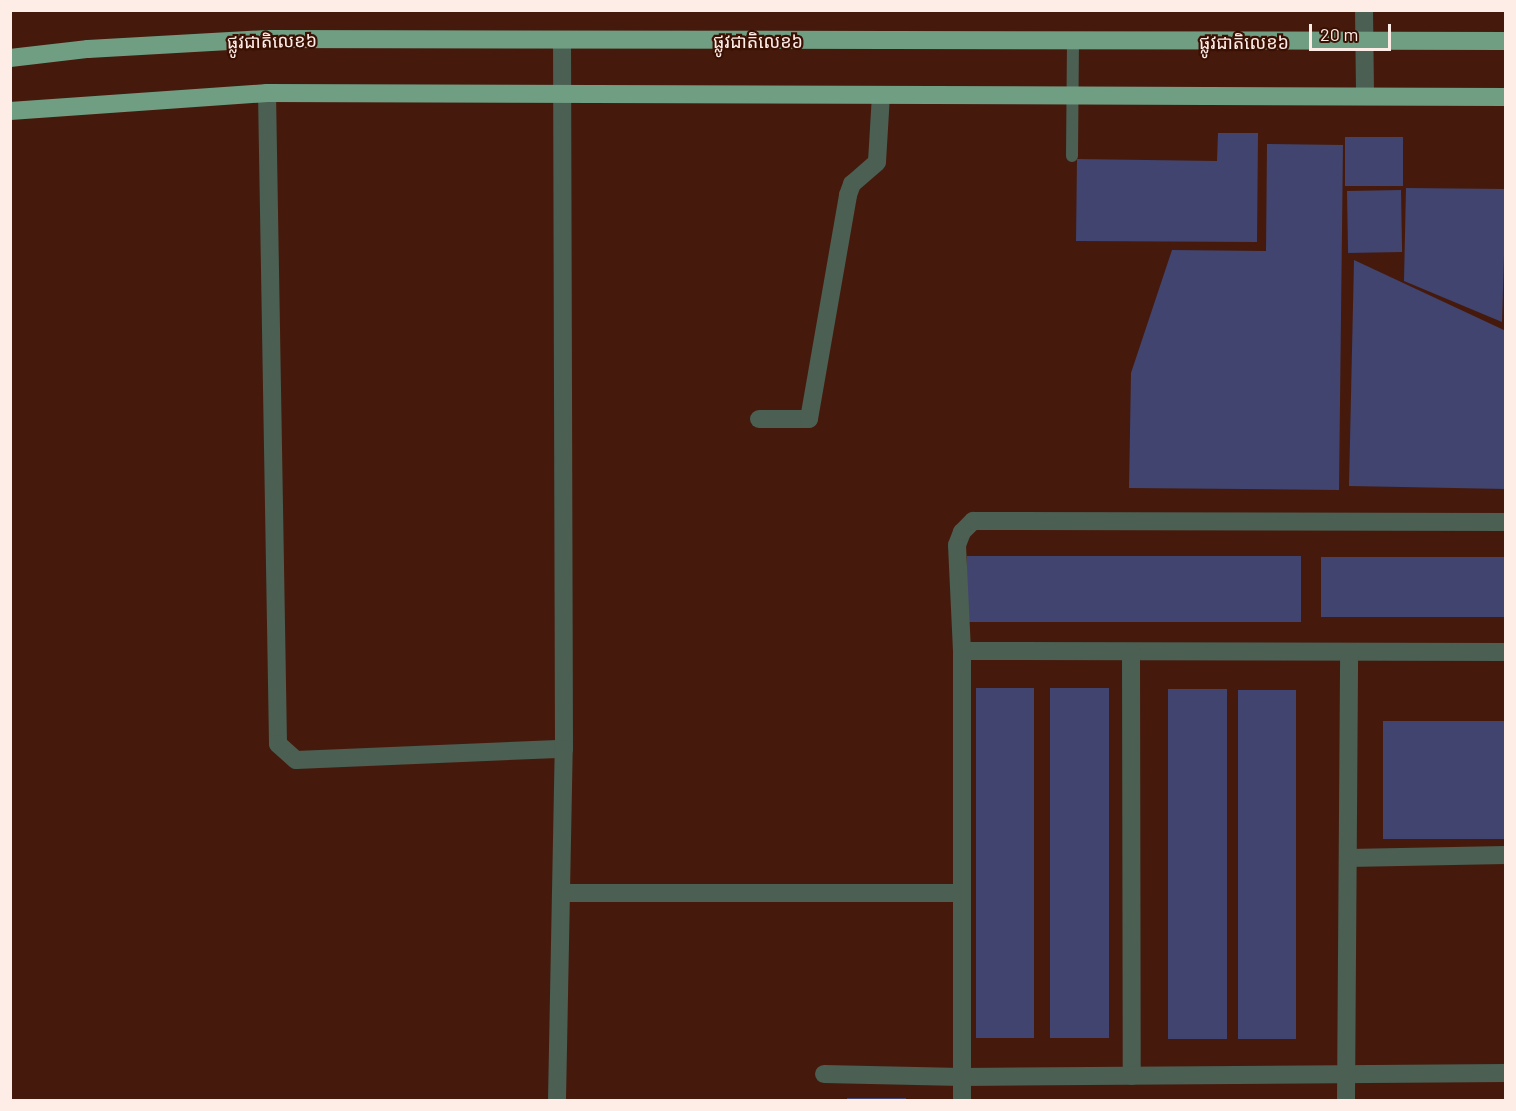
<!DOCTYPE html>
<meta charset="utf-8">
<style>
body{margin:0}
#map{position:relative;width:1516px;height:1111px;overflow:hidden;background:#451a0c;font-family:Barlow,"Noto Sans Khmer",sans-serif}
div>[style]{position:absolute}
.building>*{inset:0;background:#40446e;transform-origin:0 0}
.service>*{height:12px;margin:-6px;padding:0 6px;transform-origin:6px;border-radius:6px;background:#4b5f53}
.minor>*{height:18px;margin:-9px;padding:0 9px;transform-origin:9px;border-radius:9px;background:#4b5f53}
.trunk>*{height:18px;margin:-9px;padding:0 9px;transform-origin:9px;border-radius:9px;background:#709e83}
span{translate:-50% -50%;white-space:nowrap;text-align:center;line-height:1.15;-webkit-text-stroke:4.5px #3a1003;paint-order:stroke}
.street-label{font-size:18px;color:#feece6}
.frame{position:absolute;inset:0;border:12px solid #feece6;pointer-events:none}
.scale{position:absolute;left:1309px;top:24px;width:82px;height:27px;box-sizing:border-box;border:3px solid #feece6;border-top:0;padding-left:8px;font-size:18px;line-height:21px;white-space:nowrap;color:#feece6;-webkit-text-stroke:4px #3a1003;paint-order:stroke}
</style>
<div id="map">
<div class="building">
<i style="clip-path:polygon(1218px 133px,1258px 133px,1257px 242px,1076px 241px,1077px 159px,1217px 161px)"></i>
<i style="left:1345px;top:137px;width:58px;height:49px"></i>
<i style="clip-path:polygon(1267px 144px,1343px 145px,1339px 490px,1129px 488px,1131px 373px,1172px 250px,1266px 251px)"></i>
<i style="clip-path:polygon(1406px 188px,1506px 189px,1502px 322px,1404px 281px)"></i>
<i style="left:1401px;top:190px;width:62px;height:54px;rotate:89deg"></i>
<i style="clip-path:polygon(1354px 260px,1506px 331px,1506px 489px,1349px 486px)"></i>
<i style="left:967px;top:556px;width:334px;height:66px"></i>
<i style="left:1321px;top:557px;width:185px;height:60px"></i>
<i style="left:976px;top:688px;width:58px;height:350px"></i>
<i style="left:1109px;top:688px;width:350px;height:59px;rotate:90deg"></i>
<i style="left:1227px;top:689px;width:350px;height:59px;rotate:90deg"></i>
<i style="left:1238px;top:690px;width:58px;height:349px"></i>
<i style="left:1383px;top:721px;width:123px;height:118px"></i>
<i style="left:847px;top:1098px;width:59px;height:2px"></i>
</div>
<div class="service">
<i style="left:1072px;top:156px;width:115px;rotate:-89.5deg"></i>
</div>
<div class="minor">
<i style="left:1364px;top:10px;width:86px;rotate:89.3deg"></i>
<i style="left:267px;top:93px;width:651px;rotate:89.03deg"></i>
<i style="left:278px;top:744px;width:24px;rotate:42deg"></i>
<i style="left:296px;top:760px;width:268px;rotate:-2.4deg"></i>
<i style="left:564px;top:749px;width:709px;rotate:-90.16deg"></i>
<i style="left:759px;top:419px;width:50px"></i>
<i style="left:809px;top:419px;width:227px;rotate:-80.1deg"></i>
<i style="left:848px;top:195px;width:12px;rotate:-70deg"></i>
<i style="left:852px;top:184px;width:33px;rotate:-41deg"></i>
<i style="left:877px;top:162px;width:67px;rotate:-86.6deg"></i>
<i style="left:962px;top:651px;width:544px;rotate:0.11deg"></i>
<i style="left:1131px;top:652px;width:424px;rotate:89.9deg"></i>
<i style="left:1348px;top:858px;width:158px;rotate:-1.1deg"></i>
<i style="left:561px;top:893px;width:401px"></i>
<i style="left:824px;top:1074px;width:138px;rotate:1.2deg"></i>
<i style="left:962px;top:1077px;width:544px;rotate:-0.42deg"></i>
<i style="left:557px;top:1100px;width:351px;rotate:-88.9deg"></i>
<i style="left:962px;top:1100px;width:449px;rotate:-90deg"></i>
<i style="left:962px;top:651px;width:106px;rotate:-92.7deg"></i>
<i style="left:957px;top:545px;width:14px;rotate:-69deg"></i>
<i style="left:962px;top:532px;width:16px;rotate:-45deg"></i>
<i style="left:973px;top:521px;width:533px;rotate:0.11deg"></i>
<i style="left:1346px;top:1100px;width:448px;rotate:-89.6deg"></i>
</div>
<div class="trunk">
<i style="left:10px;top:58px;width:79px;rotate:-6.6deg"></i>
<i style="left:88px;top:49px;width:179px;rotate:-3.2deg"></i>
<i style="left:267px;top:39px;width:1239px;rotate:0.09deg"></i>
<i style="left:10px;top:111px;width:258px;rotate:-4deg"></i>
<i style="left:267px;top:93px;width:1239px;rotate:0.18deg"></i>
</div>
<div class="street-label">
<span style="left:272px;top:41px;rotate:-1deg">ផ្លូវជាតិលេខ៦</span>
<span style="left:758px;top:41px">ផ្លូវជាតិលេខ៦</span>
<span style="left:1244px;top:42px">ផ្លូវជាតិលេខ៦</span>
</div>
<div class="frame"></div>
<div class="scale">20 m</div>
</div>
